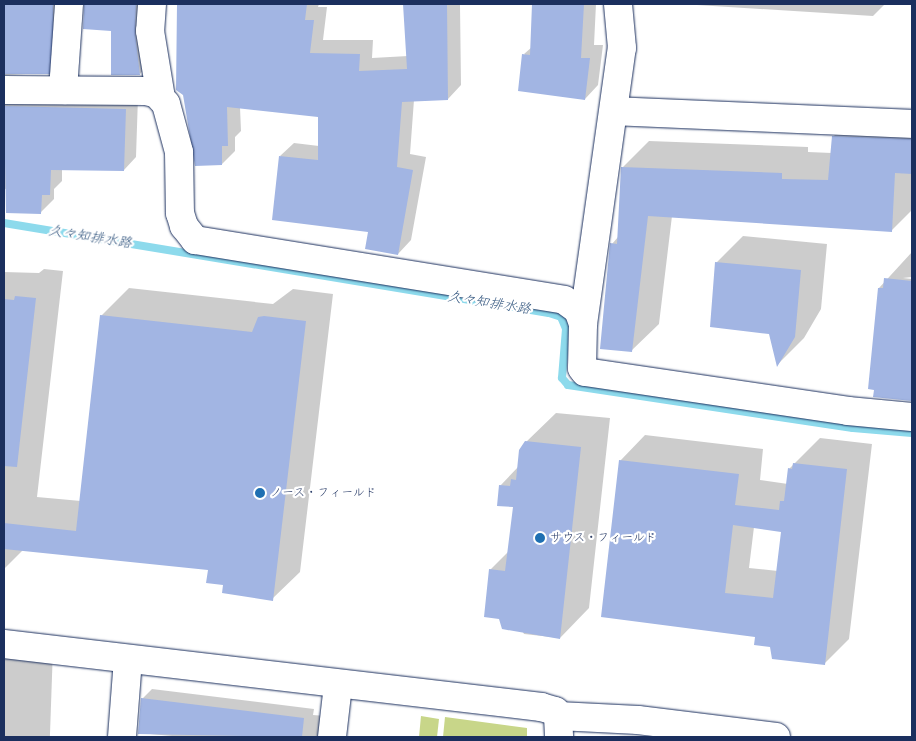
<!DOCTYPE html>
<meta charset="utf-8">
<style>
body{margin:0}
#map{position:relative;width:916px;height:741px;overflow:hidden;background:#fff;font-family:Kalam,"Klee One",sans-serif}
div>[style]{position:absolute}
.green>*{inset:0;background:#c8d689}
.shadow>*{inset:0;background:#0003;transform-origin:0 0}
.stream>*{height:8px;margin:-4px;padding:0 4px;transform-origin:4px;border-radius:4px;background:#8ddaec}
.building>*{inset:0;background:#a2b5e3;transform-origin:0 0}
.roads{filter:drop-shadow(0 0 1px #1b2f5e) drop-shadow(0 0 1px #1b2f5e)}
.minor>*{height:28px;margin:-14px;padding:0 14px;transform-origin:14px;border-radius:14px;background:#fff}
.dots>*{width:14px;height:14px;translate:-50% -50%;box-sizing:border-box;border:2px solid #fff;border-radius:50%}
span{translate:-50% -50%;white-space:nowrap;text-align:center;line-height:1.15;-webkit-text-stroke:4.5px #fff;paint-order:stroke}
.poi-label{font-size:12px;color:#1b2f5e}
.left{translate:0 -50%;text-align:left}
.water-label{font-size:14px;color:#385a82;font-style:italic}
.frame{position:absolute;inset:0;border:5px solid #1b2f5e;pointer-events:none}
</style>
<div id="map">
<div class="green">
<i style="clip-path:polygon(421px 716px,439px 719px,437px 737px,419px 737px)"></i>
<i style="clip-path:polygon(445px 717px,527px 728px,527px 737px,443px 737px)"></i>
</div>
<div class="shadow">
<i style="clip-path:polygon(4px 4px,66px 4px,61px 61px,48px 73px,4px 75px)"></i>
<i style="clip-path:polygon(85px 4px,145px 4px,149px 64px,140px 74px,112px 30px,84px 28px)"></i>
<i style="clip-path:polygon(178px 4px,319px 4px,318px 7px,327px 7px,323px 40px,373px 40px,372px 58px,408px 56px,404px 4px,468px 4px,460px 5px,461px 85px,448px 99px,414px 100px,410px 154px,426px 157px,411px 240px,398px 254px,280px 156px,294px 143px,319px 146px,319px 116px,240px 107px,241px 131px,235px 137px,235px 151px,222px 164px,184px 94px,177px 90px)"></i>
<i style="clip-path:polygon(533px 4px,596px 4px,594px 45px,603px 45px,598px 85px,585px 99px,524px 54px,532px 47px)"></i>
<i style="clip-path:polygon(681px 4px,885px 4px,873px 16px)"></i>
<i style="clip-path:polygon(4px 86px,138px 97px,136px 157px,124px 170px,62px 169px,62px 181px,54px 189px,54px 199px,41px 212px,4px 188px)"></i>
<i style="clip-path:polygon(860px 110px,912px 111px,912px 210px,892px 230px,672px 216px,659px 324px,631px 351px,612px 244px,618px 237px,622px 168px,649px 141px,808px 147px,808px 152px,832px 153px,833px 137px)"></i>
<i style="clip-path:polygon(743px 236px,827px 244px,821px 309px,804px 338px,778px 364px,770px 333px,716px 263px)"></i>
<i style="clip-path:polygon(912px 252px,912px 277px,903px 278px,912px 279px,912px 399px,874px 396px,879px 288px)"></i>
<i style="clip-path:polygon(44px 269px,63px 271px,37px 497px,81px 501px,101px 316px,129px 288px,273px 304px,293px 289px,333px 294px,300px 572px,272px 599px,225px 584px,209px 569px,24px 549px,4px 569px,4px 272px,39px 273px)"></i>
<i style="clip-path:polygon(556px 413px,610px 418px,589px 608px,560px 638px,524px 634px,490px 570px,509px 551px,514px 506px,500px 486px,518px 467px,526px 442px)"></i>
<i style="clip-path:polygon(evenodd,645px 435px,763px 449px,760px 480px,788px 484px,789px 469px,820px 438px,872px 444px,849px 639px,824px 664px,771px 646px,756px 636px,620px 461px,645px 435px,754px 527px,782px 531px,778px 571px,749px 568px,754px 527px)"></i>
<i style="left:4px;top:647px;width:49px;height:90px;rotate:2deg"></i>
<i style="clip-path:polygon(152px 689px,314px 709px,313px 715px,326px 716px,324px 737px,183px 737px,139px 733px,142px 699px)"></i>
</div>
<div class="stream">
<i style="left:4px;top:223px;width:552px;rotate:9.38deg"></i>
<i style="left:549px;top:313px;width:13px;rotate:18deg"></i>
<i style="left:561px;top:317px;width:13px;rotate:67deg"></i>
<i style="left:566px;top:329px;width:49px;rotate:94.7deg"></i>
<i style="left:562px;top:378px;width:9px;rotate:49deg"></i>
<i style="left:568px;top:385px;width:288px;rotate:8.6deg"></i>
<i style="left:853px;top:428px;width:59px;rotate:4.8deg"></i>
</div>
<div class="building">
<i style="left:4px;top:4px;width:49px;height:70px"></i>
<i style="clip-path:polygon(84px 4px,136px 4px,135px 33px,140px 75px,111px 75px,111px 31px,83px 29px)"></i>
<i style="clip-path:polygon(177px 4px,307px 4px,305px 20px,314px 20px,310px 53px,360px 54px,359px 71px,407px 69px,403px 4px,447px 4px,448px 100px,402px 102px,397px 167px,413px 170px,398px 255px,365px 249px,368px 232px,272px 220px,279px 156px,318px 160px,318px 117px,227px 107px,228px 146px,222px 146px,222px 165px,195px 166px,183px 95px,176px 90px)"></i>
<i style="clip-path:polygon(532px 4px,584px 4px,581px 58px,590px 58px,585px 100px,518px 91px,522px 54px,530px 55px)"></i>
<i style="clip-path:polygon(4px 106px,126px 109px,124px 171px,51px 170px,50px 195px,42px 195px,41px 214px,6px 213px)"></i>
<i style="clip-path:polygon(832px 136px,912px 139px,912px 174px,895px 173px,892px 232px,648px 216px,632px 352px,600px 349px,610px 243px,617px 244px,621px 167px,782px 173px,782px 179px,828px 180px)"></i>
<i style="clip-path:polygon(715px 262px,801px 270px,795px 337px,777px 367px,769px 334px,710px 327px)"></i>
<i style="clip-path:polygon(884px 278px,912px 281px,912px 401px,873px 397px,874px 390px,868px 389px,878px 288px,883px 288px)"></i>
<i style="clip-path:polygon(15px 296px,36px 298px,17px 467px,4px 466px,4px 299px,14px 300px)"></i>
<i style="clip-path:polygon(100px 315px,252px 332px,258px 317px,264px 316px,306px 321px,273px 601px,222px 593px,223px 585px,206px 583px,208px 570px,4px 549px,4px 523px,76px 531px)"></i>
<i style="clip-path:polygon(525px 441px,581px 447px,560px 639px,502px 629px,499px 619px,484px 617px,489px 569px,505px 571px,513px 507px,497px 506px,499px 485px,510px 486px,511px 479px,516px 480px,519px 450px)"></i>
<i style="clip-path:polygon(evenodd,619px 460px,739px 474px,735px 505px,779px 510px,780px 501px,784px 501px,788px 468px,792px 469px,793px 463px,847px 469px,825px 665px,772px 659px,770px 647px,754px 645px,755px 637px,601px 617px,619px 460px,733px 525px,781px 532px,773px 598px,725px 593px,733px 525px)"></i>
<i style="clip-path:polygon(141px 698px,304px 718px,302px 737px,138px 734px)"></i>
</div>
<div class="roads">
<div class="minor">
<i style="left:152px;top:4px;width:27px;rotate:94deg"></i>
<i style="left:150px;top:31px;width:68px;rotate:80.7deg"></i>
<i style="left:4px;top:90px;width:142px;rotate:0.4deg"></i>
<i style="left:146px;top:91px;width:11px;rotate:15deg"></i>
<i style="left:157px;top:94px;width:13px;rotate:48deg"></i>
<i style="left:166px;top:104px;width:50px;rotate:74.8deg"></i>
<i style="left:179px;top:152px;width:61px;rotate:89.1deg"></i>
<i style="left:180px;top:213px;width:14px;rotate:73deg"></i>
<i style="left:184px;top:226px;width:18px;rotate:52deg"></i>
<i style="left:195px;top:240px;width:374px;rotate:9.2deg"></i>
<i style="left:564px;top:300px;width:17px;rotate:36deg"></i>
<i style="left:578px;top:310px;width:15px;rotate:70deg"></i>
<i style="left:583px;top:324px;width:44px;rotate:91.3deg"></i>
<i style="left:582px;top:368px;width:5px;rotate:53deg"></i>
<i style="left:585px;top:372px;width:266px;rotate:8.4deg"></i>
<i style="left:848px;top:411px;width:64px;rotate:5.4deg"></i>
<i style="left:63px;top:90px;width:86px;rotate:-86deg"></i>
<i style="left:614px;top:111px;width:298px;rotate:2.5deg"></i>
<i style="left:583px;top:324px;width:279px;rotate:-82deg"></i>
<i style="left:622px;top:48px;width:44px;rotate:-95.2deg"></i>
<i style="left:4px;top:644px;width:541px;rotate:6.69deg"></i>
<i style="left:541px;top:707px;width:15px;rotate:16deg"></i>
<i style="left:555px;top:711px;width:6px;rotate:59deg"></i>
<i style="left:558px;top:716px;width:21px;rotate:87deg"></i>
<i style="left:558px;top:716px;width:80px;rotate:2.9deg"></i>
<i style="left:638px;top:720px;width:139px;rotate:7deg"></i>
<i style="left:122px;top:737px;width:78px;rotate:-85.6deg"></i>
<i style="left:332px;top:737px;width:52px;rotate:-83.4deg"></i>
</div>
</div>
<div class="dots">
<i style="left:260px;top:493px;background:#1f6fb2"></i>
<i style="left:540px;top:538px;background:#1f6fb2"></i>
</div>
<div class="poi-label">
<span class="left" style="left:270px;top:493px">ノース・フィールド</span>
<span class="left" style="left:550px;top:538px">サウス・フィールド</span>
</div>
<div class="water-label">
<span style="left:90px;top:237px;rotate:9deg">久々知排水路</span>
<span style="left:489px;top:303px;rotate:9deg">久々知排水路</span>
</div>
<div class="frame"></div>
</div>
